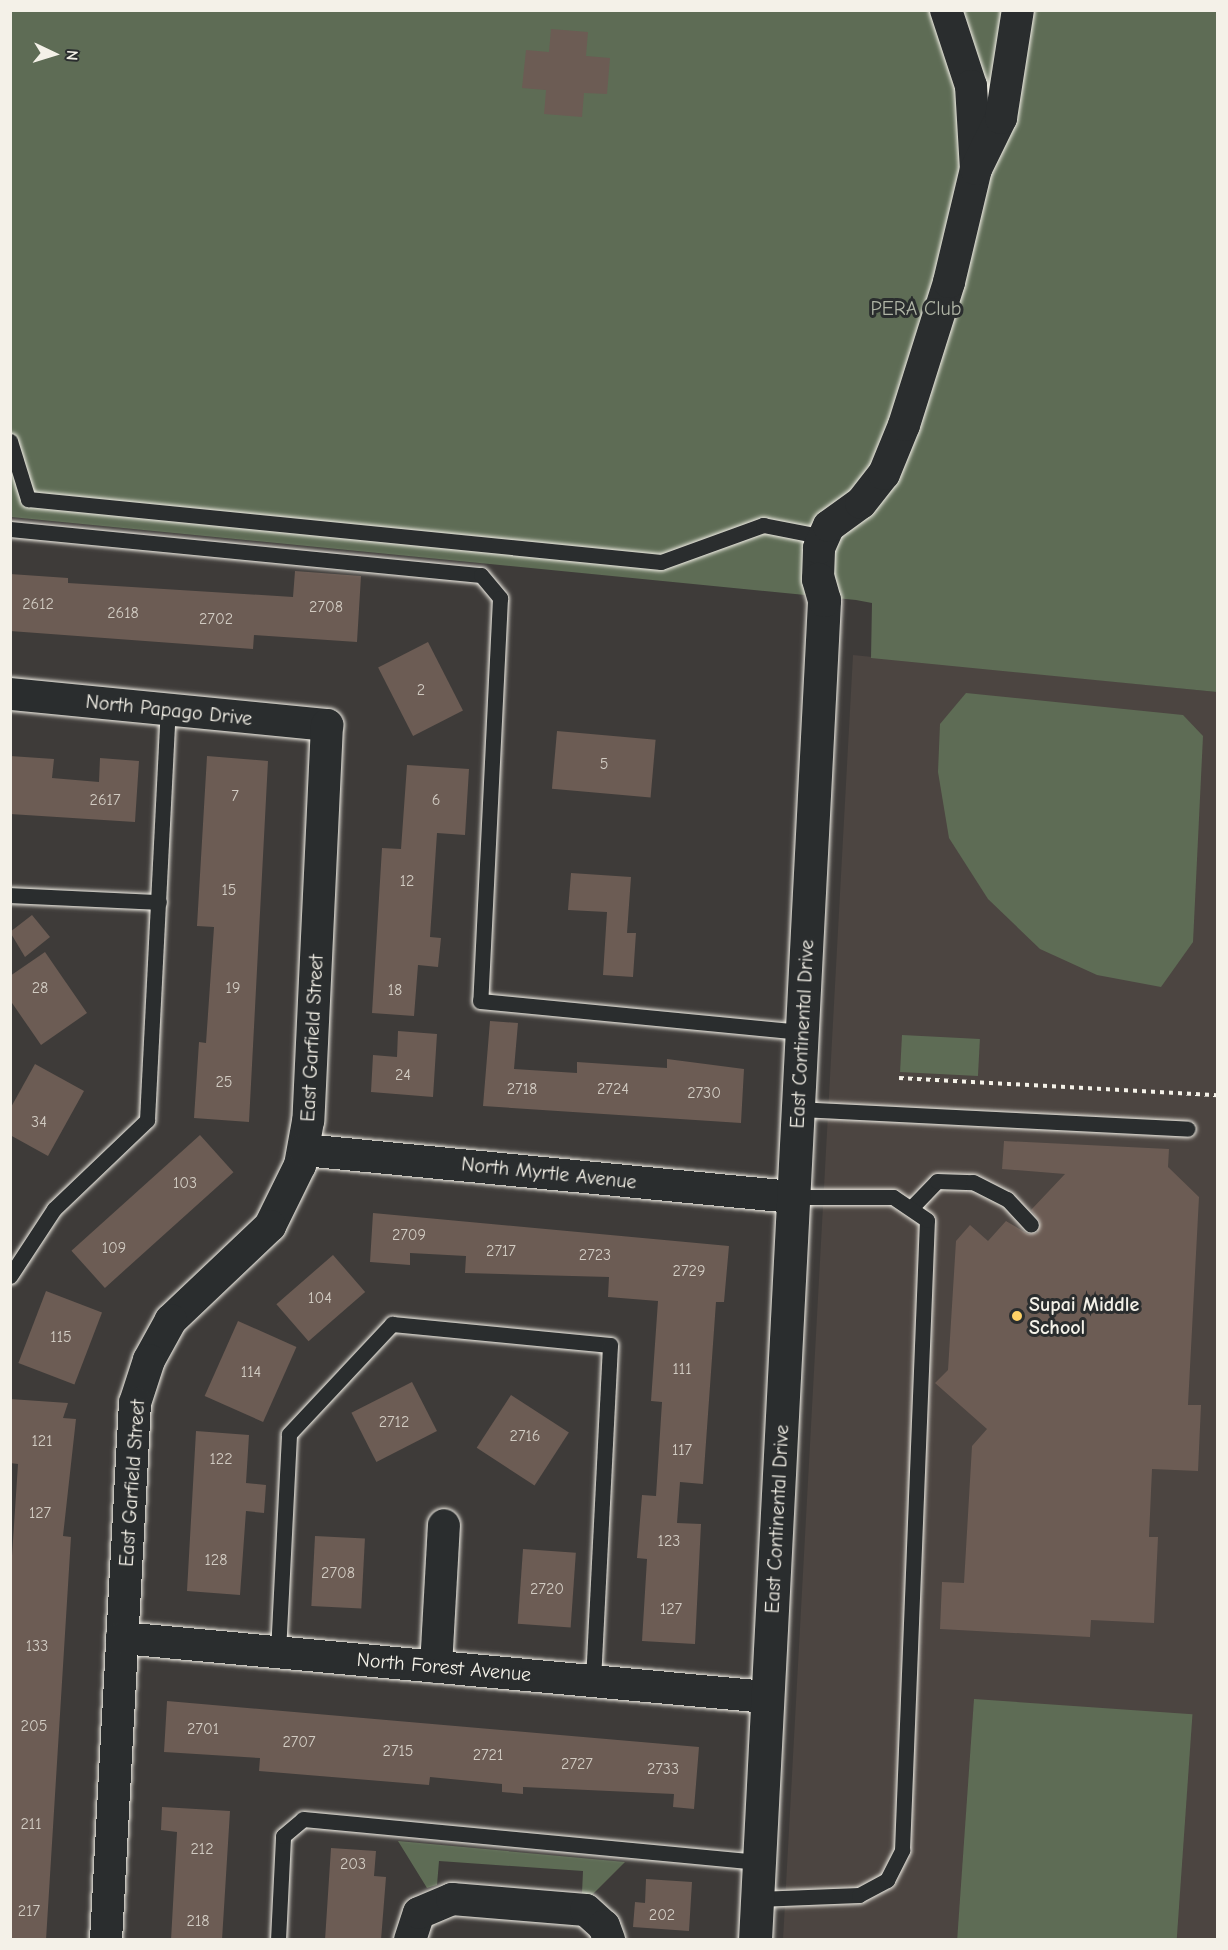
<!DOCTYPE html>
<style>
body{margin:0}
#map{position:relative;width:1228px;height:1950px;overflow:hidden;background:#3e3b39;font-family:"Comic Neue",sans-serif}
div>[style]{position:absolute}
.built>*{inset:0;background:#4c4541}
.green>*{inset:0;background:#5e6c55;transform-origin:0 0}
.building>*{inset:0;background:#6c5c54;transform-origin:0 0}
.path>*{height:4px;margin-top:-2px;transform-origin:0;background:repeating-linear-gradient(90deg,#f4f1e8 0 4.5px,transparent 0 9px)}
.roads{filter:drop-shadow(0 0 2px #f4f1e8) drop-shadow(0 0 2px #f4f1e8)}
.lane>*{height:15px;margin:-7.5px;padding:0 7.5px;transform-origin:7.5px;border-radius:7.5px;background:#2a2d2e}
.street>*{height:32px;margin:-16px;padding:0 16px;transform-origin:16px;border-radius:16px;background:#2a2d2e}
.secondary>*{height:33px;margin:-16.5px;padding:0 16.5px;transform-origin:16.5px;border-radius:16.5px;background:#2a2d2e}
.dots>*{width:16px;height:16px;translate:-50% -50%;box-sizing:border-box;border:3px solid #2a2d2e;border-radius:50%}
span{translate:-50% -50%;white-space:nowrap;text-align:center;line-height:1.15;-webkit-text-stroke:6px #2a2d2e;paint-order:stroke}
.number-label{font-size:16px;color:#d2ccc3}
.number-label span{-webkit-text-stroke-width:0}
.park-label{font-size:20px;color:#b0b5a6}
.street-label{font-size:20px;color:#f4f1e8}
.poi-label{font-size:20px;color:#f4f1e8;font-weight:700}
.left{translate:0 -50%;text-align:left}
.frame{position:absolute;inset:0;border:12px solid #f4f1e8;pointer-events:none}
.north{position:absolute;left:24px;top:24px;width:60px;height:60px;-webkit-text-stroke:4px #2a2d2e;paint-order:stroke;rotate:94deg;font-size:16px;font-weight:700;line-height:24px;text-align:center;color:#f4f1e8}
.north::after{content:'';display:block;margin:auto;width:21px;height:27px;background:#f4f1e8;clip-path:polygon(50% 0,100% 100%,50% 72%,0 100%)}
</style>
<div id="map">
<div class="built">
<i style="clip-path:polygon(853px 655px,1217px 692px,1217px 1939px,783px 1940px)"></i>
</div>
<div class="green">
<i style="clip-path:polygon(10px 11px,1217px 11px,1217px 692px,871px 658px,872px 603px,856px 600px,11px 517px)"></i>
<i style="clip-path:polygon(966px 693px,1183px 715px,1203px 736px,1193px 942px,1161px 987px,1097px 975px,1040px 949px,988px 899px,949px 838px,938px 772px,940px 724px)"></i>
<i style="left:902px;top:1035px;width:78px;height:37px;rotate:3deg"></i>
<i style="left:974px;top:1699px;width:219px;height:241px;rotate:4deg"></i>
<i style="clip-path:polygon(398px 1841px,625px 1862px,591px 1896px,582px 1893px,583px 1871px,439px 1861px,437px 1885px,427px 1888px)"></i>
</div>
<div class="building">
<i style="clip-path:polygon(551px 29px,588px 32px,586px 56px,610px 58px,607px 94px,584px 93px,582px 117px,544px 114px,546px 90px,522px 88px,526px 50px,549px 52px)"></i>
<i style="clip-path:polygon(295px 571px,361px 576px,357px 642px,254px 635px,253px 649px,10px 631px,10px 574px,68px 578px,68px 583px,293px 597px)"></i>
<i style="left:428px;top:642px;width:77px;height:56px;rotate:63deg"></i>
<i style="left:557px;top:731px;width:99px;height:58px;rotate:5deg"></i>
<i style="clip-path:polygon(10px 756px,54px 759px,52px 778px,99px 782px,100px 758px,139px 761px,135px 822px,10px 814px)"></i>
<i style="clip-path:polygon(207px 756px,268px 761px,249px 1122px,194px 1118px,199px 1042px,206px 1043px,214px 927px,197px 926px)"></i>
<i style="clip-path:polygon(407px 765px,469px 769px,465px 835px,437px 833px,430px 937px,441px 938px,438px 967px,418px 965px,414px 1016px,372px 1013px,382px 848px,401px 849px)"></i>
<i style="clip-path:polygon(571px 873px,631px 877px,627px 933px,636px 933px,633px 977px,603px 975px,607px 912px,568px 910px)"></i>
<i style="clip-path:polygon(32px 915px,50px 937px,25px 957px,10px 932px)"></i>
<i style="clip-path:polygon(45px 952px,87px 1013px,41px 1045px,10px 1000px,10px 976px)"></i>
<i style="clip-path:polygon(490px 1021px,518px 1023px,514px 1069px,577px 1073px,577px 1062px,667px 1068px,667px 1059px,744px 1069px,741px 1123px,483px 1106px)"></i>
<i style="clip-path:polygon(398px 1031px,437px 1034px,433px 1097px,371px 1092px,373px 1055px,397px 1057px)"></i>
<i style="clip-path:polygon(35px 1064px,84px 1091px,48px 1156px,10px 1135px,10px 1109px)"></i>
<i style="left:200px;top:1135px;width:50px;height:173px;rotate:48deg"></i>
<i style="clip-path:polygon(1004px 1141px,1169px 1149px,1168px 1167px,1199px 1197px,1188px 1405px,1201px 1405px,1198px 1471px,1152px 1469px,1149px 1537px,1158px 1537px,1154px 1623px,1091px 1620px,1090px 1637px,940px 1629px,942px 1582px,964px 1583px,972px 1446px,987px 1429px,935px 1383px,948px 1370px,956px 1241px,970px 1225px,988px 1241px,1006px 1221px,1028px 1234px,1037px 1233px,1040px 1222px,1031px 1210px,1065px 1174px,1002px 1169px)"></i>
<i style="clip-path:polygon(373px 1213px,729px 1246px,724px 1302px,716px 1302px,703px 1484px,680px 1482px,677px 1523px,701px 1524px,695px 1644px,642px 1641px,647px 1559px,637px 1558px,642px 1495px,656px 1496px,662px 1402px,651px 1401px,658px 1301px,608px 1297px,609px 1277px,465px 1273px,466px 1256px,410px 1253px,410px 1265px,370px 1262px)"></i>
<i style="left:333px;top:1255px;width:49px;height:75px;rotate:49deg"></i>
<i style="left:46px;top:1291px;width:60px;height:77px;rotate:21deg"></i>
<i style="left:238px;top:1321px;width:64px;height:82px;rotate:24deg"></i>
<i style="left:412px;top:1382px;width:55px;height:68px;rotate:63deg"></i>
<i style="left:511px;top:1395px;width:69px;height:63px;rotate:33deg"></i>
<i style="clip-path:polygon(10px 1399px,68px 1403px,63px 1418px,76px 1419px,63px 1536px,71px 1537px,46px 1940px,10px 1940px,11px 1571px,18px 1464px,10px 1463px)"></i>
<i style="clip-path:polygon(196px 1431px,249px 1435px,246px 1483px,266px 1485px,264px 1513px,246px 1511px,240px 1595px,187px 1591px)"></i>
<i style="left:315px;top:1536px;width:50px;height:70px;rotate:3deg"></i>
<i style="left:523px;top:1549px;width:53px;height:75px;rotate:4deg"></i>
<i style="clip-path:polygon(167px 1701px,699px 1747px,694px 1809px,673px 1807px,674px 1794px,523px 1787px,523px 1794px,502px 1792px,502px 1784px,430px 1777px,429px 1785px,259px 1771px,260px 1758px,164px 1752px)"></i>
<i style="clip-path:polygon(162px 1807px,230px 1811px,222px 1940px,171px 1940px,177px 1832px,161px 1830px)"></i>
<i style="clip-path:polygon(331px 1848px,376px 1851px,374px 1876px,386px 1877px,381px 1940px,325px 1940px)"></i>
<i style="clip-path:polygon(646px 1879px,692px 1882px,689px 1931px,633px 1927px,635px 1902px,645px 1903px)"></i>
</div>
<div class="path">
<i style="left:899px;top:1078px;width:319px;rotate:3.1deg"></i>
</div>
<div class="roads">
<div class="lane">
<i style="left:10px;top:441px;width:61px;rotate:72.8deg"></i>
<i style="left:28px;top:499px;width:636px;rotate:5.68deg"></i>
<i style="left:661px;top:562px;width:109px;rotate:-19.9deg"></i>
<i style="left:763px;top:525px;width:62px;rotate:11.1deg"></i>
<i style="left:10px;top:529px;width:473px;rotate:5.6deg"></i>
<i style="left:481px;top:575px;width:30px;rotate:50deg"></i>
<i style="left:500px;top:598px;width:403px;rotate:92.8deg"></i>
<i style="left:480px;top:1001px;width:323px;rotate:5.5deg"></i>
<i style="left:10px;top:895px;width:149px;rotate:2.7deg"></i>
<i style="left:798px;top:1109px;width:390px;rotate:2.9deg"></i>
<i style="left:911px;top:1208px;width:37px;rotate:-46deg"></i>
<i style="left:937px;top:1181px;width:36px;rotate:2deg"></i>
<i style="left:973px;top:1182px;width:38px;rotate:27deg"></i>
<i style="left:1007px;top:1199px;width:35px;rotate:47deg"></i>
<i style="left:10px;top:1276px;width:80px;rotate:-56.7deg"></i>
<i style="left:54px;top:1209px;width:129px;rotate:-43.7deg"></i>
<i style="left:147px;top:1120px;width:411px;rotate:-87.1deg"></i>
<i style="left:278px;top:1652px;width:218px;rotate:-87.1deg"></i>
<i style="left:289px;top:1434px;width:151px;rotate:-46.9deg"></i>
<i style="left:392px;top:1324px;width:219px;rotate:5.5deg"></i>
<i style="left:610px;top:1345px;width:336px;rotate:92.9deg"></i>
<i style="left:757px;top:1899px;width:102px;rotate:-2.2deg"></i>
<i style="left:859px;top:1895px;width:32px;rotate:-28deg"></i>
<i style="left:887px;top:1880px;width:34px;rotate:-63deg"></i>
<i style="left:902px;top:1850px;width:630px;rotate:-87.73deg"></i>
<i style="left:927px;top:1220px;width:41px;rotate:-145.9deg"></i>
<i style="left:893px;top:1197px;width:100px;rotate:180deg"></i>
<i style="left:278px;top:1940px;width:104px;rotate:-87.2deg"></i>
<i style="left:283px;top:1836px;width:26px;rotate:-40deg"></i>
<i style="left:303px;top:1819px;width:458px;rotate:5.4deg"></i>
</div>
<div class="street">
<i style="left:946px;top:10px;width:80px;rotate:71.8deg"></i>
<i style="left:971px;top:86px;width:83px;rotate:86.6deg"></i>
<i style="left:818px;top:579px;width:31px;rotate:-88deg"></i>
<i style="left:819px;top:548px;width:24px;rotate:-66deg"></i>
<i style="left:829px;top:526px;width:39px;rotate:-36deg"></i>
<i style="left:861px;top:503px;width:37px;rotate:-52deg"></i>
<i style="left:884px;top:474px;width:53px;rotate:-67.8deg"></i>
<i style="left:904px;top:425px;width:150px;rotate:-72.5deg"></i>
<i style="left:949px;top:282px;width:116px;rotate:-76.6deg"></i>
<i style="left:976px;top:169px;width:57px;rotate:-63.9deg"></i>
<i style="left:1001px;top:118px;width:109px;rotate:-81.1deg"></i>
<i style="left:10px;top:694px;width:319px;rotate:5.6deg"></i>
<i style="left:327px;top:725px;width:396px;rotate:92.7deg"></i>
<i style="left:308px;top:1121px;width:45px;rotate:100.3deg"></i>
<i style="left:300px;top:1165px;width:68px;rotate:116.2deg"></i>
<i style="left:270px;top:1226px;width:137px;rotate:136.5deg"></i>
<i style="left:171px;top:1320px;width:46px;rotate:118.8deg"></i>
<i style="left:149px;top:1360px;width:45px;rotate:108deg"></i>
<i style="left:135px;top:1403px;width:538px;rotate:93.09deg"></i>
<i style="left:304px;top:1150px;width:491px;rotate:5.5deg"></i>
<i style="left:122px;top:1638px;width:648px;rotate:5.23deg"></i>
<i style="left:436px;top:1667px;width:142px;rotate:-86.8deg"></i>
<i style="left:410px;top:1940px;width:28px;rotate:-72deg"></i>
<i style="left:419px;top:1913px;width:36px;rotate:-23deg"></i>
<i style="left:452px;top:1899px;width:134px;rotate:4.7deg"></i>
<i style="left:586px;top:1910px;width:24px;rotate:42deg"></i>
<i style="left:604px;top:1926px;width:15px;rotate:70deg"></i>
</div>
<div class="secondary">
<i style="left:755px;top:1940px;width:1342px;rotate:-87.05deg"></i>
<i style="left:824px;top:600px;width:22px;rotate:-106deg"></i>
</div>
</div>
<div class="dots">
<i style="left:1017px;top:1316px;background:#ffd166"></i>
</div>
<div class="number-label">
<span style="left:38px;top:604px">2612</span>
<span style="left:326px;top:607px">2708</span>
<span style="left:123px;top:613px">2618</span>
<span style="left:216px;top:619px">2702</span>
<span style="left:421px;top:690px">2</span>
<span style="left:604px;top:764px">5</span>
<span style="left:235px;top:796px">7</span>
<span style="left:105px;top:800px">2617</span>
<span style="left:436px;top:800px">6</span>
<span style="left:407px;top:881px">12</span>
<span style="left:229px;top:890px">15</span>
<span style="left:40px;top:988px">28</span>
<span style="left:233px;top:988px">19</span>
<span style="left:395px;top:990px">18</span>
<span style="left:403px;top:1075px">24</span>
<span style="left:224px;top:1082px">25</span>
<span style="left:522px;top:1089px">2718</span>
<span style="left:613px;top:1089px">2724</span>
<span style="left:704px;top:1093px">2730</span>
<span style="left:39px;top:1122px">34</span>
<span style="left:185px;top:1183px">103</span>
<span style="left:409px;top:1235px">2709</span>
<span style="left:114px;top:1248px">109</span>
<span style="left:501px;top:1251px">2717</span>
<span style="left:595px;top:1255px">2723</span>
<span style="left:689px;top:1271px">2729</span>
<span style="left:320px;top:1298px">104</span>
<span style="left:61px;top:1337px">115</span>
<span style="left:682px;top:1369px">111</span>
<span style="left:251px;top:1372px">114</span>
<span style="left:394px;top:1422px">2712</span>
<span style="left:525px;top:1436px">2716</span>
<span style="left:42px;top:1441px">121</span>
<span style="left:682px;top:1450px">117</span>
<span style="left:221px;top:1459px">122</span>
<span style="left:40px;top:1513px">127</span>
<span style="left:669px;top:1541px">123</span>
<span style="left:216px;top:1560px">128</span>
<span style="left:338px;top:1573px">2708</span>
<span style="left:547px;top:1589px">2720</span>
<span style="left:671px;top:1609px">127</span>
<span style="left:37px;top:1646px">133</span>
<span style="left:34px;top:1726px">205</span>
<span style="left:203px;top:1729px">2701</span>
<span style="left:299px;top:1742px">2707</span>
<span style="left:398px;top:1751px">2715</span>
<span style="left:488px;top:1755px">2721</span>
<span style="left:577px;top:1764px">2727</span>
<span style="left:663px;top:1769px">2733</span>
<span style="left:31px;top:1824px">211</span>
<span style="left:202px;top:1849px">212</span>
<span style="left:353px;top:1864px">203</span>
<span style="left:29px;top:1911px">217</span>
<span style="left:662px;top:1915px">202</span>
<span style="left:198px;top:1921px">218</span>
</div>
<div class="park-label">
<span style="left:916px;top:308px">PERA Club</span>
</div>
<div class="street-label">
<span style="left:169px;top:710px;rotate:6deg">North Papago Drive</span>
<span style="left:802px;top:1034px;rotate:-87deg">East Continental Drive</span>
<span style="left:312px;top:1038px;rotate:-87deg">East Garfield Street</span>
<span style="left:549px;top:1173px;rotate:6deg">North Myrtle Avenue</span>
<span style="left:132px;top:1483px;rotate:-86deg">East Garfield Street</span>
<span style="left:777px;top:1519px;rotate:-87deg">East Continental Drive</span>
<span style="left:444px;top:1667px;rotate:5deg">North Forest Avenue</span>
</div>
<div class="poi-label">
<span class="left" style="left:1029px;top:1316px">Supai Middle<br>School</span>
</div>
<div class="frame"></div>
<div class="north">N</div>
</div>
